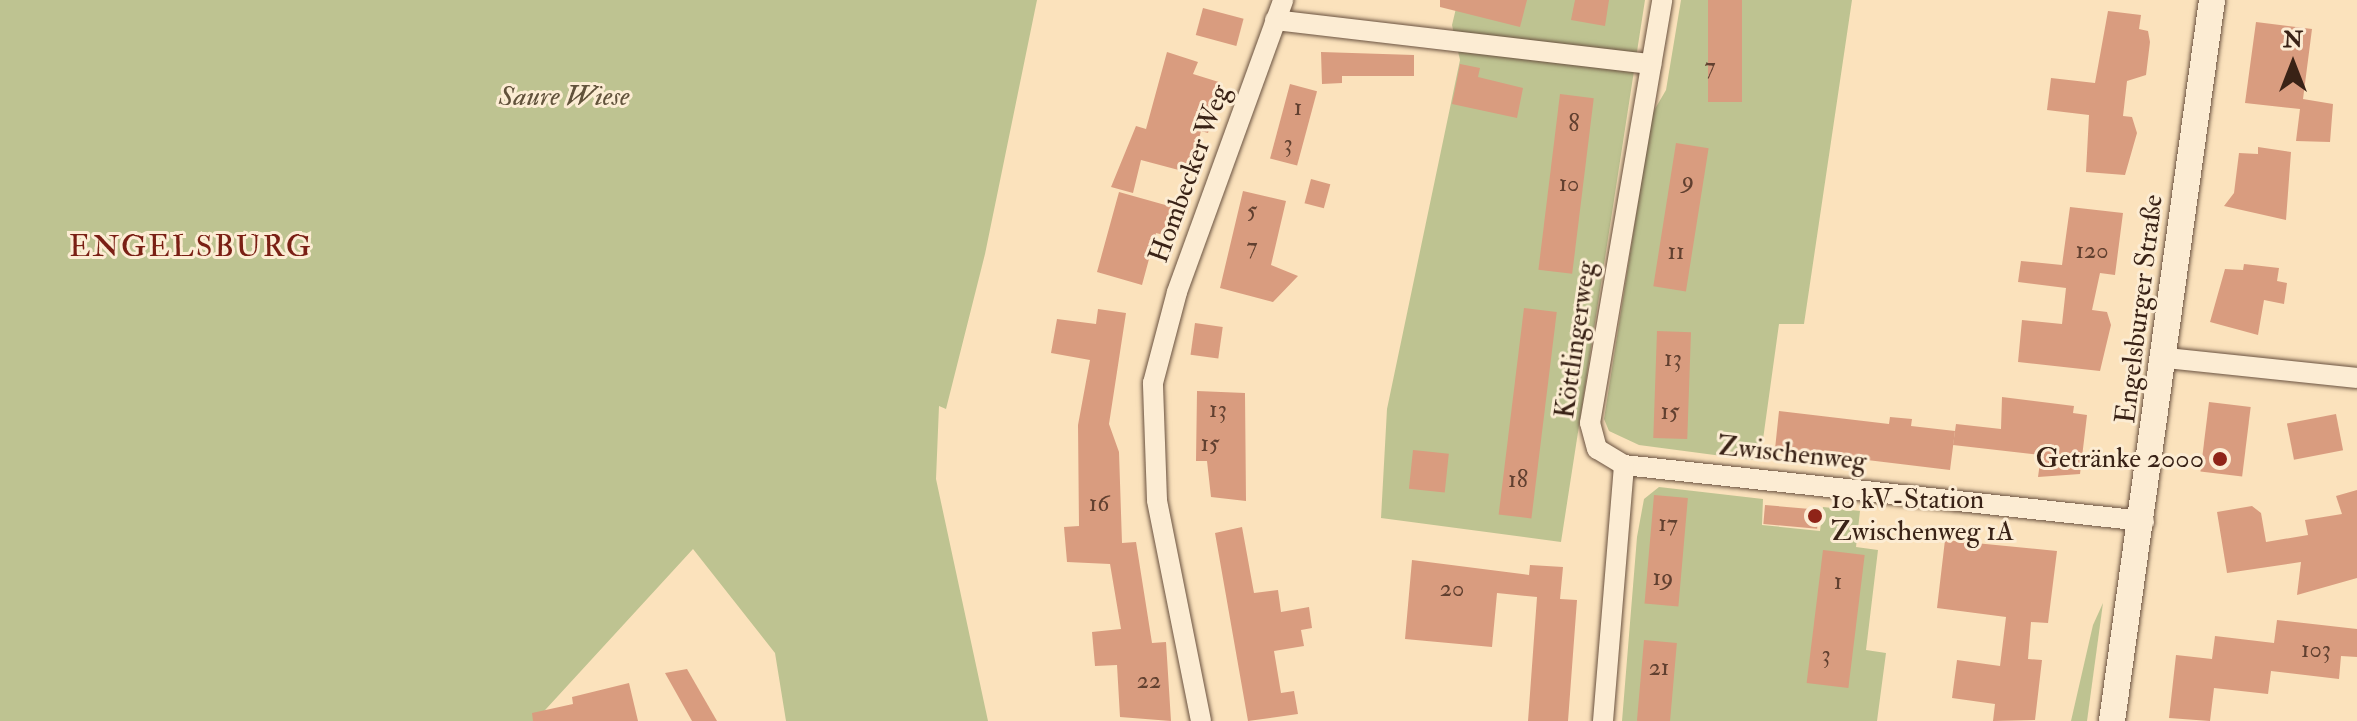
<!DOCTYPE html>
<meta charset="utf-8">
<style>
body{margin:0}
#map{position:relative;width:2357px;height:721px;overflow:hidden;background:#fbe2bc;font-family:"IM FELL Double Pica",serif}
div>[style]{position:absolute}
.green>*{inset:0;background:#bec391}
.building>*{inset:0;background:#d99c7f;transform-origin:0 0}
.roads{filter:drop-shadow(0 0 2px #6a5240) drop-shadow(0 0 2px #6a5240)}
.minor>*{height:20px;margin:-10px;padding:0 10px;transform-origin:10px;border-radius:10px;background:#fcecd3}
.tertiary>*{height:26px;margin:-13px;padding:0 13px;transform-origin:13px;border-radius:13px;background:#fcecd3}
.dots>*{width:22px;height:22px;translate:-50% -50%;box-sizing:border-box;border:4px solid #fcecd3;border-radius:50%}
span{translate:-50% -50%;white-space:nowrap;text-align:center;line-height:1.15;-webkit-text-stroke:6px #fcecd3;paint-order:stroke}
.number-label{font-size:24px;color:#614030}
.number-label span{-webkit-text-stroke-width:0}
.park-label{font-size:28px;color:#61523b;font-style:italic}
.street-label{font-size:28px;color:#392216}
.poi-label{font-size:28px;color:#392216}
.right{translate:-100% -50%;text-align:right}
.left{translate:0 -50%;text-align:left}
.neighbourhood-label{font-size:30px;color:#7a1f14;letter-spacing:2px}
.north{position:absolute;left:2253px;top:24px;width:80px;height:80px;-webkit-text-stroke:6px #fcecd3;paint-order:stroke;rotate:0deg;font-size:22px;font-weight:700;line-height:32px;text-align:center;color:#392216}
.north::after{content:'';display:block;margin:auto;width:28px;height:36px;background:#392216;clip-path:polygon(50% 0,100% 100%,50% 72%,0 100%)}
</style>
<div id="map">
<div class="green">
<i style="clip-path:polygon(0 0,1037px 0,985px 254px,946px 409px,939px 406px,936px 479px,988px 721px,786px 721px,775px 653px,693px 549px,535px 721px,0 721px)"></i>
<i style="clip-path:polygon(1458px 0,1645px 0,1561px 542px,1381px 518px,1387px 409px,1460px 60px,1452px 25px)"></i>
<i style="clip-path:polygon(1681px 0,1852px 0,1804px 324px,1779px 324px,1760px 461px,1639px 445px,1609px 431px,1604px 419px,1652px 114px,1666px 90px)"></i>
<i style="clip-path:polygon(1659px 487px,1763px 499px,1762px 525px,1820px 531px,1823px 507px,1860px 511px,1856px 547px,1878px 550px,1866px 650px,1886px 653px,1877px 721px,1622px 721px,1637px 537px,1644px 499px)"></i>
<i style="clip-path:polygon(2103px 603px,2087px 721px,2071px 721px,2093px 625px)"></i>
</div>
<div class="building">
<i style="clip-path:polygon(1440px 0,1527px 0,1520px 27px,1440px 7px)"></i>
<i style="clip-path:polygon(1575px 0,1609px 0,1605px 26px,1571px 20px)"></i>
<i style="left:1708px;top:0;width:34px;height:102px"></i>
<i style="left:1203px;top:8px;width:42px;height:28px;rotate:15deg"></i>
<i style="clip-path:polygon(2108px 11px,2141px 15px,2139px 29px,2148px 31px,2150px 42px,2146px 75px,2127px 81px,2123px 116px,2132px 117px,2137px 133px,2125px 175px,2086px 172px,2089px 115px,2047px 110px,2051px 78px,2095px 83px)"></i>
<i style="clip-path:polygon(2256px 22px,2312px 29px,2303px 99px,2333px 104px,2330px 142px,2296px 141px,2300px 109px,2245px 103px)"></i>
<i style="clip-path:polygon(1167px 52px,1198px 62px,1193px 74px,1222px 83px,1208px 133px,1201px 131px,1190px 173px,1141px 160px,1133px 193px,1111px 187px,1136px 126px,1146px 129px)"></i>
<i style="clip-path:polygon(1321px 52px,1414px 55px,1414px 76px,1342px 76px,1342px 83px,1322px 84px)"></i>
<i style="clip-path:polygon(1460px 64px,1480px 68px,1478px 77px,1523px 88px,1517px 118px,1452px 104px)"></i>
<i style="left:1290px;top:84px;width:28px;height:77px;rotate:15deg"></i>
<i style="left:1560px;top:94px;width:34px;height:177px;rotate:7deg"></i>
<i style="left:1676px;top:143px;width:33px;height:145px;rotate:9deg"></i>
<i style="clip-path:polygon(2258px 147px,2291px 152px,2286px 220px,2224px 206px,2234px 193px,2239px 153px,2258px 154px)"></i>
<i style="left:1311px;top:179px;width:20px;height:25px;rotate:15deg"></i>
<i style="clip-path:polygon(1243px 191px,1286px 201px,1271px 265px,1298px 276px,1273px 302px,1220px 288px)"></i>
<i style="clip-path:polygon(1119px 192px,1176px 208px,1168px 236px,1156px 233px,1142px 285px,1097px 272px)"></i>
<i style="clip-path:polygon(2070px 207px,2123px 213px,2115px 275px,2100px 273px,2092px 310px,2107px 312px,2111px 325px,2100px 371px,2018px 362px,2022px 320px,2062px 324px,2066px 288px,2018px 282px,2021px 261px,2062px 265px)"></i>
<i style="clip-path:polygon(2244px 264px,2279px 268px,2277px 281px,2287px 283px,2284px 304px,2264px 300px,2258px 335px,2210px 322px,2225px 269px,2243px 270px)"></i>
<i style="left:1524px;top:308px;width:33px;height:208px;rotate:7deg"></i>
<i style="clip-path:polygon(1098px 309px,1126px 313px,1109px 424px,1119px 452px,1122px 543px,1136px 542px,1152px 643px,1166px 642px,1171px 721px,1120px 717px,1117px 665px,1095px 666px,1092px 632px,1121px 629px,1110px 564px,1067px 562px,1064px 527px,1079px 526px,1078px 425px,1090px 360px,1051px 353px,1057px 319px,1096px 324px)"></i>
<i style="left:1195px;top:323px;width:28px;height:32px;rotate:8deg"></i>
<i style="left:1657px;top:331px;width:34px;height:107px;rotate:2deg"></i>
<i style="clip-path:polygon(1197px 391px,1245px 393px,1246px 501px,1211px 497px,1207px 461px,1196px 461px)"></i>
<i style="clip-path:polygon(2002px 397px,2074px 406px,2073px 413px,2087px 415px,2080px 474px,2038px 477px,2041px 455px,1953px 445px,1956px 424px,2001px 429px)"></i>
<i style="left:2209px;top:402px;width:42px;height:70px;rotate:7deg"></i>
<i style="clip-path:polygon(1779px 411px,1889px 424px,1890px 417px,1912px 419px,1911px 426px,1955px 431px,1950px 470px,1775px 449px)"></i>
<i style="left:2336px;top:414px;width:37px;height:50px;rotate:79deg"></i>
<i style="left:1413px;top:450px;width:36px;height:39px;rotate:6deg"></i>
<i style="clip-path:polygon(2357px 490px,2357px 578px,2297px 595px,2301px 562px,2227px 573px,2217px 512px,2252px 506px,2261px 513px,2266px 542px,2308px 535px,2305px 520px,2342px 514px,2336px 496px)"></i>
<i style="left:1654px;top:495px;width:34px;height:109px;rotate:5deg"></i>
<i style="left:1765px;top:505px;width:54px;height:19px;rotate:5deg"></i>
<i style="clip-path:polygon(1242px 527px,1254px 593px,1278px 590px,1281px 612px,1309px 607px,1312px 628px,1301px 630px,1304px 646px,1274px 651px,1281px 693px,1294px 691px,1298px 714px,1248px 721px,1215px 533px)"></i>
<i style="clip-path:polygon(1945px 540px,2057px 551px,2048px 623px,2031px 622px,2028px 659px,2042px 660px,2035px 720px,1993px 721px,1995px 704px,1952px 698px,1957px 660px,2000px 666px,2006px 617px,1937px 608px)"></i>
<i style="left:1823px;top:550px;width:42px;height:134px;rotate:7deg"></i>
<i style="clip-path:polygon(1412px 560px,1529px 575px,1530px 565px,1563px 567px,1560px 599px,1577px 600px,1568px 721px,1528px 721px,1537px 597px,1497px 593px,1492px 647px,1405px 639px)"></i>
<i style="clip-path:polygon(2277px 620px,2357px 629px,2357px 657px,2341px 656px,2339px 679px,2271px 671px,2268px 694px,2214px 688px,2210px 721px,2169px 718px,2176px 655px,2212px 659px,2215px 636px,2274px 643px)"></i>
<i style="left:1644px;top:640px;width:33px;height:81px;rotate:5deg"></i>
<i style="clip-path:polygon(687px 669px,717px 721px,692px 721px,665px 673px)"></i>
<i style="clip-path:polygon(629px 683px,638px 721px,533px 721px,532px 713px,573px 704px,572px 697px)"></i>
</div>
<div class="roads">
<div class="minor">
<i style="left:1275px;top:20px;width:379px;rotate:6.7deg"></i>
<i style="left:2167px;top:358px;width:191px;rotate:6deg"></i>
<i style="left:1624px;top:465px;width:523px;rotate:6.15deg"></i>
<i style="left:1201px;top:721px;width:225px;rotate:-101.3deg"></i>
<i style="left:1157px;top:500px;width:117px;rotate:-92deg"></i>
<i style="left:1153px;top:383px;width:94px;rotate:-75.2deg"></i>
<i style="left:1177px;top:292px;width:311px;rotate:-70deg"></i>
<i style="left:1603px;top:721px;width:257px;rotate:-85.3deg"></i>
<i style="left:1624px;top:465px;width:31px;rotate:-149deg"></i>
<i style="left:1597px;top:449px;width:27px;rotate:-105deg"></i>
<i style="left:1590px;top:423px;width:429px;rotate:-80.3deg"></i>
</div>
<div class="tertiary">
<i style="left:2112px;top:721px;width:728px;rotate:-82.1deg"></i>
</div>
</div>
<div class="dots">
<i style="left:2220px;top:459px;background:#8f2418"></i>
<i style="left:1815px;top:516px;background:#8f2418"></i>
</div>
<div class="number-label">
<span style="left:1710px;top:67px">7</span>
<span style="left:1298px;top:108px">1</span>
<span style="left:1574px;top:124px">8</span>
<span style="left:1288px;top:144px">3</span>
<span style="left:1688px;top:181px">9</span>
<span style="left:1569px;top:184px">10</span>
<span style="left:1252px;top:211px">5</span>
<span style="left:1252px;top:247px">7</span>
<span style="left:2092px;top:251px">120</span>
<span style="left:1676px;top:252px">11</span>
<span style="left:1673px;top:359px">13</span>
<span style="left:1218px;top:410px">13</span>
<span style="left:1670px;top:412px">15</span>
<span style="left:1210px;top:444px">15</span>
<span style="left:1518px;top:480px">18</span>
<span style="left:1099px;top:504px">16</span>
<span style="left:1668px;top:524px">17</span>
<span style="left:1663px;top:578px">19</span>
<span style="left:1838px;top:582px">1</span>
<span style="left:1452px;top:589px">20</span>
<span style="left:2316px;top:650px">103</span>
<span style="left:1826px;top:655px">3</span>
<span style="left:1659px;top:668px">21</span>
<span style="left:1149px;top:681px">22</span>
</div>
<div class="park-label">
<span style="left:564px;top:97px">Saure Wiese</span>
</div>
<div class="street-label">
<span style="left:1190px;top:174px;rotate:-70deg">Hombecker Weg</span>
<span style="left:2140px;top:309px;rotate:-83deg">Engelsburger Straße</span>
<span style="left:1576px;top:340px;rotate:-82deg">Köttlingerweg</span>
<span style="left:1792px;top:454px;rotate:6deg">Zwischenweg</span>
</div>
<div class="poi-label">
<span class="right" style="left:2204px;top:459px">Getränke 2000</span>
<span class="left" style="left:1831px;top:516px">10 kV-Station<br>Zwischenweg 1A</span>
</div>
<div class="neighbourhood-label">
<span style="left:191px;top:247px">ENGELSBURG</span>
</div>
<div class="north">N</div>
</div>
